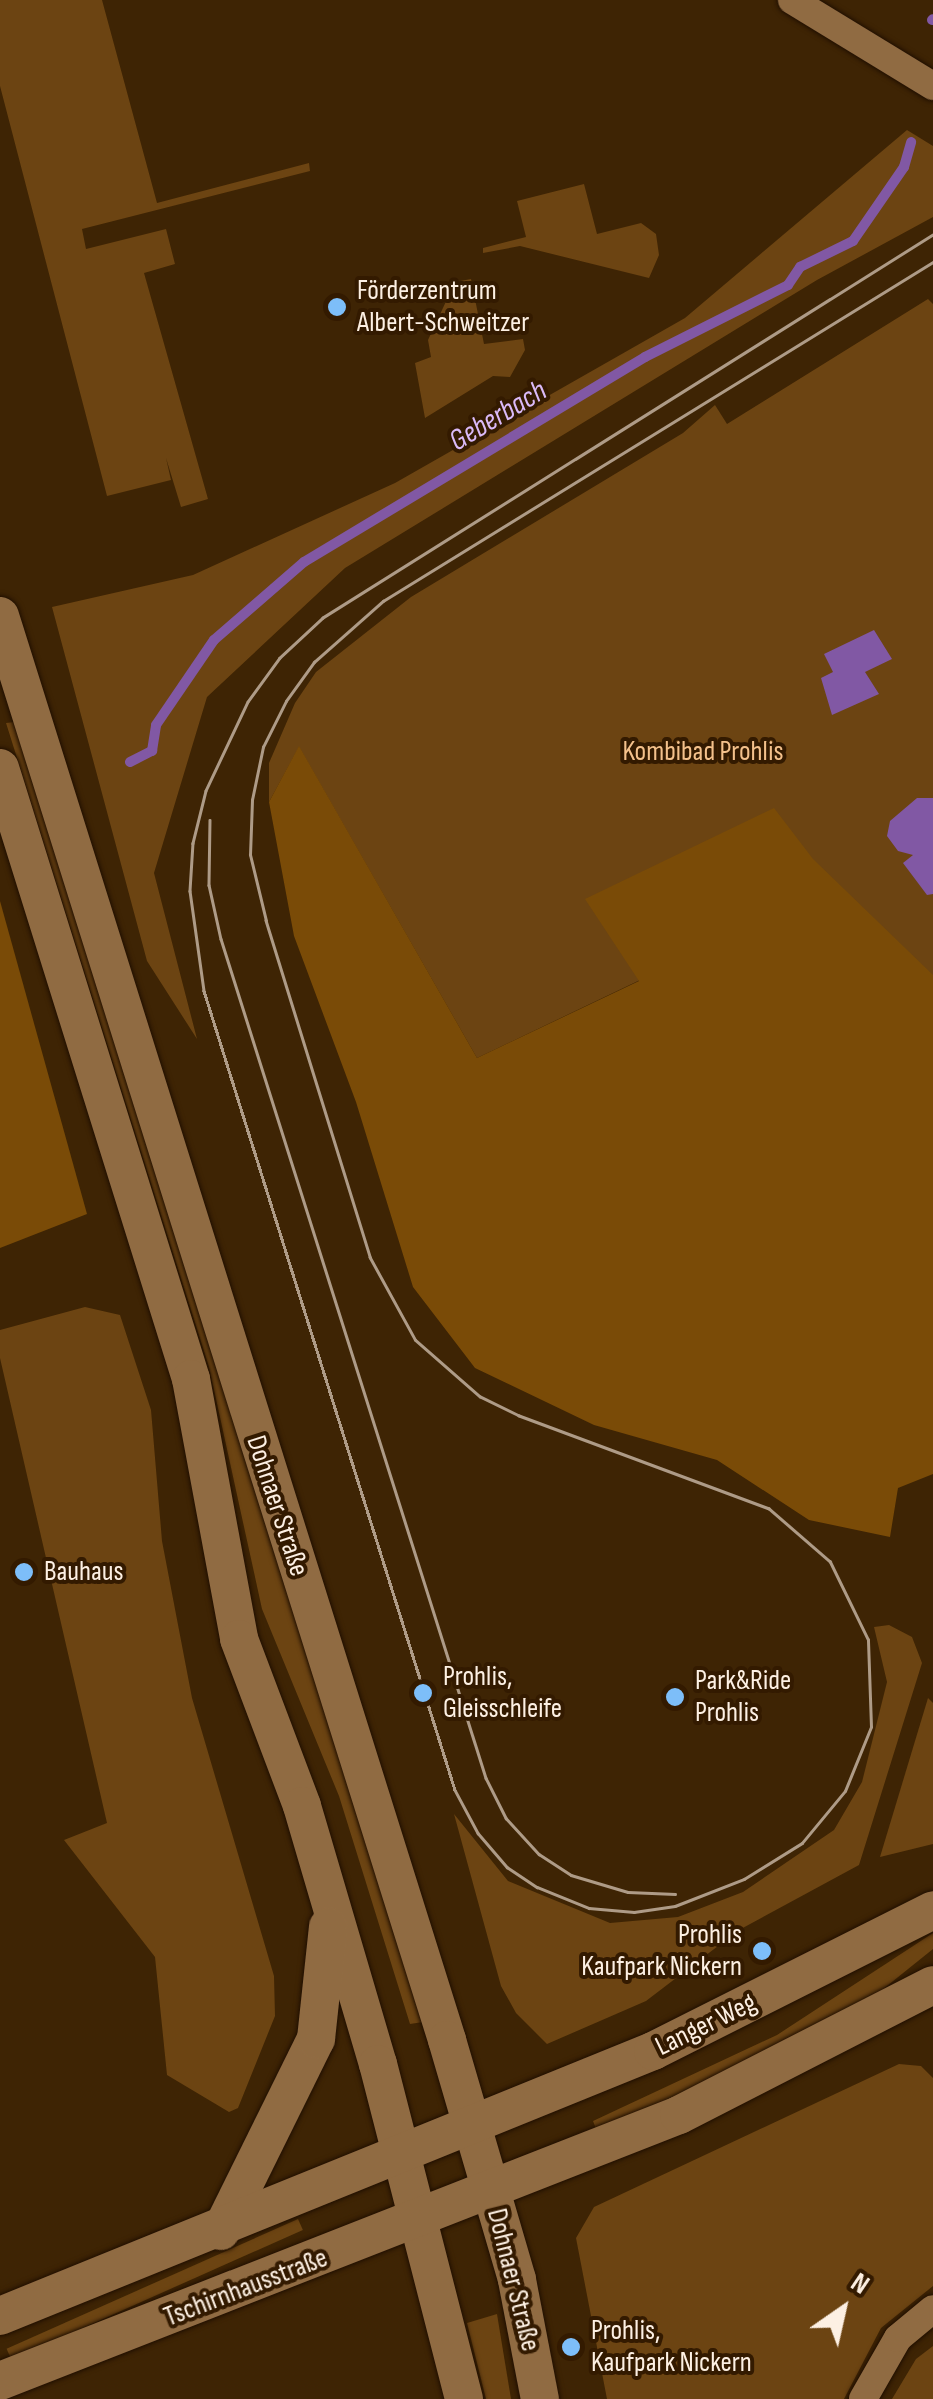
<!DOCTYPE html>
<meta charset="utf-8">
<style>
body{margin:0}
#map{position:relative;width:933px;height:2399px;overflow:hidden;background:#3e2404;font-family:"Sofia Sans Condensed",sans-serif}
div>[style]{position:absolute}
.green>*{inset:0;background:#6c4412;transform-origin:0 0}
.forest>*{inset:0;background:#7a4b07}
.water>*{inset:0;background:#8158a4}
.stream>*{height:10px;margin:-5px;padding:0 5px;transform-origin:5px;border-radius:5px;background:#8158a4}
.roads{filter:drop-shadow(0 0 2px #200f00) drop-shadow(0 0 2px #200f00)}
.street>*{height:28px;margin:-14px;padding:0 14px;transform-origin:14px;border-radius:14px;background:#906b42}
.secondary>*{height:38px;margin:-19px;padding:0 19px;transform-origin:19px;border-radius:19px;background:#906b42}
.tram>*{height:2.5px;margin:-1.25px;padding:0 1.25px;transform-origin:1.25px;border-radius:1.25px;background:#ae9b87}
.dots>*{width:28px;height:28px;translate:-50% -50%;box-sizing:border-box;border:5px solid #331a00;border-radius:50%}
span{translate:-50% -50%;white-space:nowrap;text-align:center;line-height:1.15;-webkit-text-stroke:8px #331a00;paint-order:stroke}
.poi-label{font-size:28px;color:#fdf0e3}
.left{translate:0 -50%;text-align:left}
.right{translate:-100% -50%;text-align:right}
.park-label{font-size:28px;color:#f4c18b}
.street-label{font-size:28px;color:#fdf0e3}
.water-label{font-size:30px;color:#dabaf8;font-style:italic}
.north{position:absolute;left:793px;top:2259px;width:100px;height:100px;-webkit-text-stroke:8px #331a00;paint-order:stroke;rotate:34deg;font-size:28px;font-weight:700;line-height:40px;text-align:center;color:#fdf0e3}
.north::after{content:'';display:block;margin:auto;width:35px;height:45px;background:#fdf0e3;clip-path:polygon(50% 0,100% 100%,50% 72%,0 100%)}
</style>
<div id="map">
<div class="green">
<i style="clip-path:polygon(0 0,102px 0,157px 203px,309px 163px,310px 171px,82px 229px,86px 249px,166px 229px,175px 264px,144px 273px,208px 499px,181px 507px,166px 458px,171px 480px,107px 496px,0 86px)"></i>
<i style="clip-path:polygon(907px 130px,933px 146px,933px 217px,817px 280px,345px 568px,207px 697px,154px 873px,197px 1039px,147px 961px,52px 607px,193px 575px,395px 483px,685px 318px)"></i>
<i style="clip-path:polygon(584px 184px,597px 234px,641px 223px,656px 234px,659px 255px,649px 278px,520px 246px,483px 253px,483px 248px,526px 237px,517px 201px)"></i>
<i style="clip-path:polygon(471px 279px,484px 344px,523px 339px,525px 350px,510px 377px,493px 376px,425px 418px,415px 363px,431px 357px,428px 340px,449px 295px,445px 284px)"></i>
<i style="clip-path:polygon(928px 299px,933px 304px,933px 1074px,640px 980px,477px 1058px,299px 747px,269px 802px,269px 763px,295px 703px,316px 672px,411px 597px,683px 433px,715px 405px,727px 424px)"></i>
<i style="clip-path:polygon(15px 722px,423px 2022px,410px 2024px,339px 1796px,262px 1609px,209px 1367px,6px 723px)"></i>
<i style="clip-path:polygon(85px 1307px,120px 1315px,151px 1410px,162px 1541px,192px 1698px,274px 1976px,275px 2016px,238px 2108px,229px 2112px,167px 2075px,155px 1957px,64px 1840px,107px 1823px,0 1358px,0 1330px)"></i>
<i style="clip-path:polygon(889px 1625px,912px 1637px,922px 1663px,859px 1865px,739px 1930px,646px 2001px,547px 2044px,516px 2013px,501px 1986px,454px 1814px,508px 1881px,610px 1923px,678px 1917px,743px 1892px,834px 1830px,862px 1782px,887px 1682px,874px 1627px)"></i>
<i style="clip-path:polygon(928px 1698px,933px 1703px,933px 1844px,880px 1857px)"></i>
<i style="clip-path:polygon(933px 1933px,933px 1949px,867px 2002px,598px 2134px,593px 2121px,777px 2035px)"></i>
<i style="clip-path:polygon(899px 2064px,921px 2066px,933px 2078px,933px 2286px,881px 2328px,844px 2399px,607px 2399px,576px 2238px,594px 2207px)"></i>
<i style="left:298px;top:2219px;width:12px;height:319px;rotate:66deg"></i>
<i style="clip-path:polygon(497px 2314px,511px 2399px,486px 2399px,467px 2323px)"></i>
<i style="clip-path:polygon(933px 2346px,933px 2399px,892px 2399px,916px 2359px)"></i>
</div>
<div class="forest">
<i style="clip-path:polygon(299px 746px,477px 1058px,639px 981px,585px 899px,774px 808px,813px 859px,933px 975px,933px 1474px,898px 1488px,890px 1537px,809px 1520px,717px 1460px,594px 1425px,475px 1368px,413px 1287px,356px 1102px,294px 936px,269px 802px)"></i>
<i style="clip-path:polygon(0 901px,87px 1214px,0 1248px)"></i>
</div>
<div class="water">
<i style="clip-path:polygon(874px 630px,892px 659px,865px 672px,879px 694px,832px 715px,821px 678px,833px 672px,824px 654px)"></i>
<i style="clip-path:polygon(917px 798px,933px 798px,933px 894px,927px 895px,903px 863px,913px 855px,898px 851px,887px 836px,890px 821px)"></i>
</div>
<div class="stream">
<i style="left:932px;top:20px;width:1px;rotate:-45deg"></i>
<i style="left:130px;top:762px;width:25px;rotate:-27deg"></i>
<i style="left:152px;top:751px;width:26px;rotate:-81deg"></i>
<i style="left:156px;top:725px;width:103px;rotate:-55.7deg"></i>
<i style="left:214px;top:640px;width:119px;rotate:-40.9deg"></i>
<i style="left:304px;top:562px;width:398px;rotate:-31deg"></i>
<i style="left:645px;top:357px;width:160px;rotate:-26.7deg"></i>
<i style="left:788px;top:285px;width:22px;rotate:-56deg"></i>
<i style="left:800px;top:267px;width:59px;rotate:-26.1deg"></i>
<i style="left:853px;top:241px;width:90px;rotate:-55.4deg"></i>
<i style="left:904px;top:167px;width:26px;rotate:-74deg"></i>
</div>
<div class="roads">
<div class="street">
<i style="left:792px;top:0;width:165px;rotate:31.4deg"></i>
<i style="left:863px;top:2399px;width:70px;rotate:-60.2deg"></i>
<i style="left:898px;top:2338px;width:45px;rotate:-39.6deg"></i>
</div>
<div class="secondary">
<i style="left:0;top:616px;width:1493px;rotate:72.57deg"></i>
<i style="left:447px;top:2040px;width:250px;rotate:73.7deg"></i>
<i style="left:517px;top:2280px;width:121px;rotate:79.1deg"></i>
<i style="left:0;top:768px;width:640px;rotate:72.64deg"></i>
<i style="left:191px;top:1379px;width:264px;rotate:79.5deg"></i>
<i style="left:239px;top:1639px;width:178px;rotate:69.3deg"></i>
<i style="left:302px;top:1806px;width:269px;rotate:73.6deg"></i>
<i style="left:378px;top:2064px;width:346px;rotate:75.6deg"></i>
<i style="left:221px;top:2231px;width:214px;rotate:-63.7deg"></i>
<i style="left:316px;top:2039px;width:113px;rotate:-83.9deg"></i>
<i style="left:0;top:2316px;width:705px;rotate:-22.09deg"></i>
<i style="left:653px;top:2051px;width:313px;rotate:-26.7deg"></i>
<i style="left:0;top:2381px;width:729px;rotate:-21.39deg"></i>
<i style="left:679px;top:2115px;width:285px;rotate:-27.1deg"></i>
</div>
</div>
<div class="tram">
<i style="left:933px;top:235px;width:720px;rotate:147.88deg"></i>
<i style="left:323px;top:618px;width:59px;rotate:137.1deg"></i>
<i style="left:280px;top:658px;width:54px;rotate:126deg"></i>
<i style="left:248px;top:702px;width:98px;rotate:115.3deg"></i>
<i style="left:206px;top:791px;width:54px;rotate:104deg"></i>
<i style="left:193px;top:843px;width:48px;rotate:93.6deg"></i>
<i style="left:190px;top:891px;width:101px;rotate:82deg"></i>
<i style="left:204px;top:991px;width:837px;rotate:72.56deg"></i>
<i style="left:455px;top:1790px;width:49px;rotate:61.9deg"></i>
<i style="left:478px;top:1833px;width:45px;rotate:49.5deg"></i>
<i style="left:507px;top:1867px;width:36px;rotate:34deg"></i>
<i style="left:537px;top:1887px;width:56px;rotate:22deg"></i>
<i style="left:589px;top:1908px;width:45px;rotate:5.1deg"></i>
<i style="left:634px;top:1912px;width:41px;rotate:-8.3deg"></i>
<i style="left:675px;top:1906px;width:74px;rotate:-21.4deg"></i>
<i style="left:744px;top:1879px;width:68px;rotate:-31.8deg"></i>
<i style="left:802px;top:1843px;width:67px;rotate:-50.4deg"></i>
<i style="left:845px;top:1791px;width:69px;rotate:-67.9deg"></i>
<i style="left:871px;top:1727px;width:87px;rotate:-92deg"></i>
<i style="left:868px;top:1640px;width:87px;rotate:-116deg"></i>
<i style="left:830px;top:1562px;width:81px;rotate:-139deg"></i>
<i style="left:769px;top:1509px;width:267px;rotate:-159.6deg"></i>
<i style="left:519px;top:1416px;width:43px;rotate:-154deg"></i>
<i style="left:480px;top:1397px;width:86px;rotate:-138.8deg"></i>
<i style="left:415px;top:1340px;width:94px;rotate:-118.8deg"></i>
<i style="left:370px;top:1258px;width:353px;rotate:-107.2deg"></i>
<i style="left:266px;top:921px;width:68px;rotate:-103.6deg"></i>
<i style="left:250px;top:855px;width:55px;rotate:-87.9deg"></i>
<i style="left:252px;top:800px;width:54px;rotate:-78.3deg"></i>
<i style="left:263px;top:747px;width:51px;rotate:-63.4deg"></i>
<i style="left:286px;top:701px;width:48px;rotate:-54.3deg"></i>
<i style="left:314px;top:662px;width:92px;rotate:-41.5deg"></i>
<i style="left:383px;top:601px;width:646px;rotate:-31.65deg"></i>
<i style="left:210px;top:820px;width:65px;rotate:90.9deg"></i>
<i style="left:209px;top:885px;width:55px;rotate:77.5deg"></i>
<i style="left:221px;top:939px;width:880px;rotate:72.47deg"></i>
<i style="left:486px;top:1778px;width:45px;rotate:63.4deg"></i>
<i style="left:506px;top:1818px;width:49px;rotate:47.5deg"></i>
<i style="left:539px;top:1854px;width:38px;rotate:33deg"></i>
<i style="left:571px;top:1875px;width:59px;rotate:16.6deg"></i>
<i style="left:628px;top:1892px;width:47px;rotate:2.4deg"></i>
</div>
<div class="dots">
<i style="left:337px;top:307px;background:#7dbef9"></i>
<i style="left:24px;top:1572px;background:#7dbef9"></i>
<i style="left:423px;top:1693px;background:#7dbef9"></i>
<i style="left:675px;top:1697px;background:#7dbef9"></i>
<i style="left:762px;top:1951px;background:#7dbef9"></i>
<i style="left:571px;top:2347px;background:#7dbef9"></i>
</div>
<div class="poi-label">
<span class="left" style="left:357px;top:307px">Förderzentrum<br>Albert-Schweitzer</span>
<span class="left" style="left:44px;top:1572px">Bauhaus</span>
<span class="left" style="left:443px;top:1693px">Prohlis,<br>Gleisschleife</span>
<span class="left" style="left:695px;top:1697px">Park&amp;Ride<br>Prohlis</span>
<span class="right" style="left:742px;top:1951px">Prohlis<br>Kaufpark Nickern</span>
<span class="left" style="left:591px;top:2347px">Prohlis,<br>Kaufpark Nickern</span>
</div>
<div class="park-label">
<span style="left:703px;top:752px">Kombibad Prohlis</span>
</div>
<div class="street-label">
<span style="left:277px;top:1506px;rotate:72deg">Dohnaer Straße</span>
<span style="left:706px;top:2025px;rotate:-26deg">Langer Weg</span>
<span style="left:513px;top:2280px;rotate:76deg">Dohnaer Straße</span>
<span style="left:246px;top:2288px;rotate:-21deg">Tschirnhausstraße</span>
</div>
<div class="water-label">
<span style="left:498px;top:416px;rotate:-31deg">Geberbach</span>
</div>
<div class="north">N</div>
</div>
